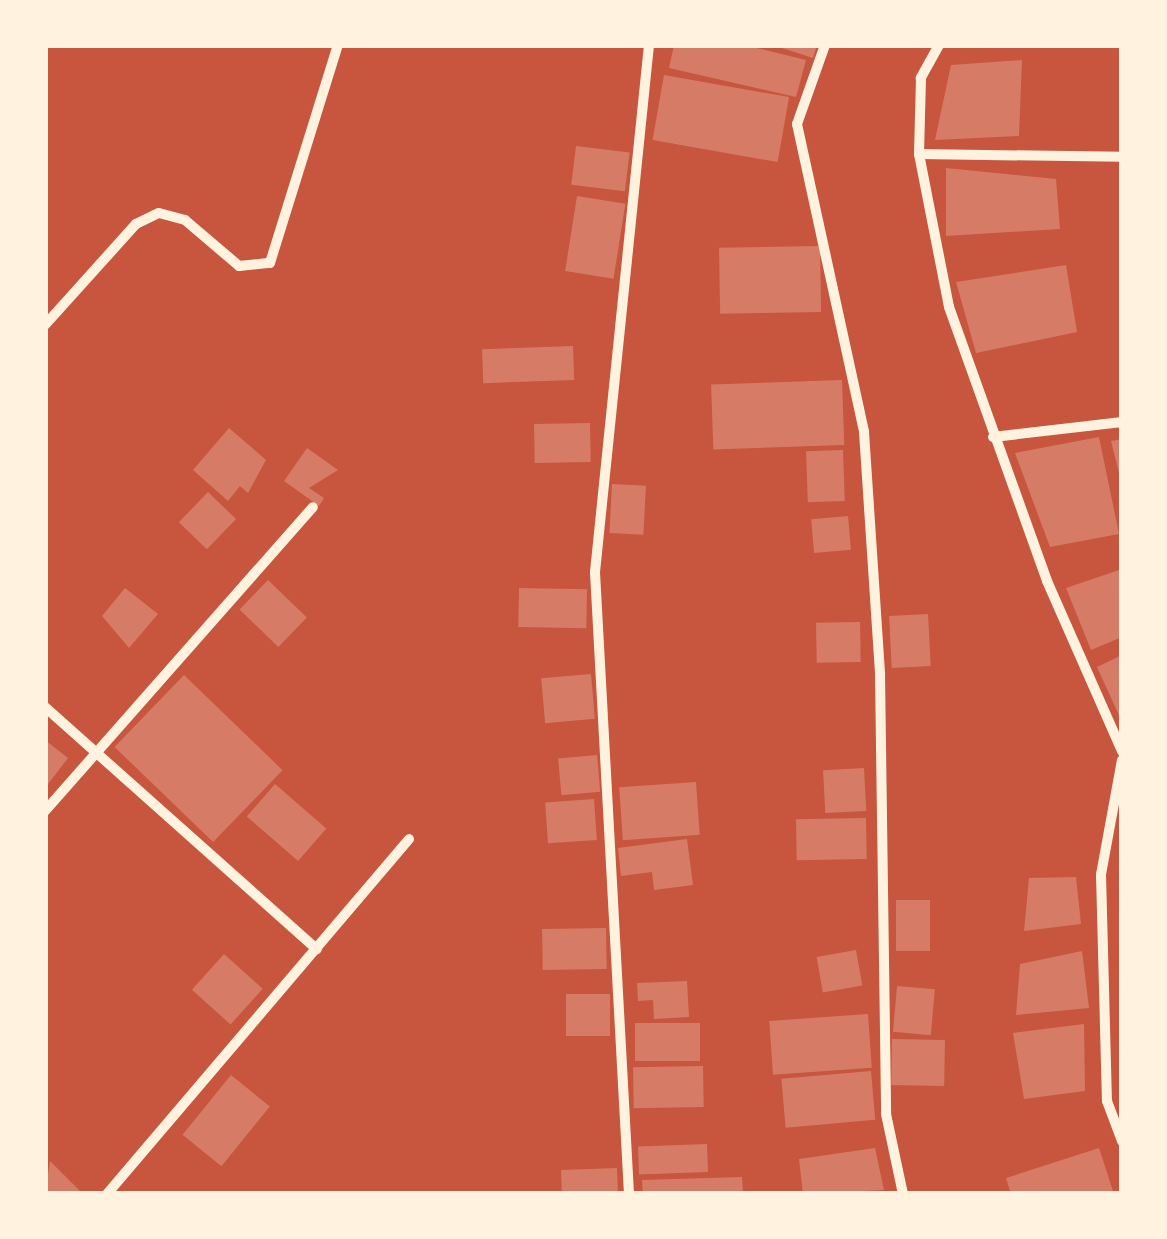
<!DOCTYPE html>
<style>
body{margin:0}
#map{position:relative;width:1167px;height:1239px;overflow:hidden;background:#c8553d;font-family:"PT Serif",serif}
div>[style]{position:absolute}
.building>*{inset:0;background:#d67c66;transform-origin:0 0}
.minor>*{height:10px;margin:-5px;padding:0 5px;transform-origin:5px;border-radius:5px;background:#fff3e0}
span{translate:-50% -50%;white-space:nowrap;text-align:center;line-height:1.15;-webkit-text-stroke:9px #fff3e0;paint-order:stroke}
.frame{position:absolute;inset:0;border:48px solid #fff3e0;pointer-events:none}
</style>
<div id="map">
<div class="building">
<i style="clip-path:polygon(674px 45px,744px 45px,806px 60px,796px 97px,669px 68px)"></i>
<i style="clip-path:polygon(773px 45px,817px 45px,813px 58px)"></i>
<i style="clip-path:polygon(1022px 60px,1019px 136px,935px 140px,951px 65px)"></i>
<i style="left:664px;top:75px;width:127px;height:66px;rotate:10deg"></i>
<i style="left:576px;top:146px;width:54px;height:39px;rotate:7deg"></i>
<i style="clip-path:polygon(946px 168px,1056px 179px,1060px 229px,946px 236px)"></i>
<i style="left:577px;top:196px;width:49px;height:76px;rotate:9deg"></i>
<i style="left:820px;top:246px;width:66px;height:101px;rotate:89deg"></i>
<i style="clip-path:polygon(1066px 265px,1077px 332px,976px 353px,956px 282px)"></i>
<i style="left:573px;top:346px;width:34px;height:91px;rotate:88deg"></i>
<i style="left:842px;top:380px;width:65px;height:131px;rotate:88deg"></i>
<i style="left:590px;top:423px;width:39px;height:56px;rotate:89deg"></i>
<i style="clip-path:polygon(229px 428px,266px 460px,248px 493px,240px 486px,228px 501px,193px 470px)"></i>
<i style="clip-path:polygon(1099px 437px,1119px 534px,1050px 547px,1015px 453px)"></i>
<i style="clip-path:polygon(1122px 439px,1122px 481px,1121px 481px,1111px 441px)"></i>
<i style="clip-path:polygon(307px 448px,338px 470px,309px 488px,324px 498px,319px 506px,284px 481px)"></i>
<i style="left:843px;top:450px;width:51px;height:37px;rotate:88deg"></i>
<i style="left:612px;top:484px;width:34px;height:49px;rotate:3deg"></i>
<i style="left:208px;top:492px;width:39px;height:42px;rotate:44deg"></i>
<i style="left:848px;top:516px;width:34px;height:37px;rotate:85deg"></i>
<i style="clip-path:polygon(1122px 569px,1122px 637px,1091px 650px,1066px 588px)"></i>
<i style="left:268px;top:580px;width:54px;height:41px;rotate:44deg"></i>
<i style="clip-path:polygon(125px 588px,158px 614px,129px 648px,102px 616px)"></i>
<i style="left:519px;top:588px;width:68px;height:39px;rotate:1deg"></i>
<i style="left:928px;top:614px;width:52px;height:39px;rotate:87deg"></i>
<i style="left:860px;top:622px;width:40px;height:44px;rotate:89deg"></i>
<i style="clip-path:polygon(1122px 655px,1122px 722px,1097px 667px)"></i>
<i style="left:591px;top:674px;width:45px;height:50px;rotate:85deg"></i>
<i style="left:184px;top:675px;width:137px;height:100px;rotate:44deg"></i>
<i style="clip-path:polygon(45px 740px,68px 758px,45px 788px)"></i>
<i style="left:597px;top:755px;width:37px;height:39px;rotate:85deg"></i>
<i style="left:864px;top:768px;width:43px;height:41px;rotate:87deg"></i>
<i style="left:696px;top:782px;width:53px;height:77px;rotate:86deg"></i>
<i style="left:275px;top:784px;width:68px;height:43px;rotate:41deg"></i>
<i style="left:594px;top:799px;width:41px;height:49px;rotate:86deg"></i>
<i style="left:866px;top:818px;width:41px;height:70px;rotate:89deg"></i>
<i style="clip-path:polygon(687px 839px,693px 885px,654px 890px,652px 872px,621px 876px,618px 848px)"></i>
<i style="clip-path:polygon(1076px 877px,1081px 924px,1024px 931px,1029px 878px)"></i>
<i style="left:896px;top:900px;width:34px;height:51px"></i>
<i style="left:606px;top:928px;width:41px;height:64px;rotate:89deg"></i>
<i style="left:856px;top:950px;width:36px;height:40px;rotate:80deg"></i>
<i style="clip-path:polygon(1082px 951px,1089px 1008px,1016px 1015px,1020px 964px)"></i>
<i style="left:224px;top:954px;width:52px;height:48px;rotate:42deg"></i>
<i style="clip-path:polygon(687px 981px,689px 1017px,654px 1019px,653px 1000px,638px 1001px,637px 983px)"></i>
<i style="left:897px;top:986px;width:38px;height:46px;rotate:5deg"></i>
<i style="left:566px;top:994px;width:44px;height:42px"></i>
<i style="left:868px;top:1014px;width:54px;height:99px;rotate:86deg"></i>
<i style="left:635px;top:1023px;width:65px;height:38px"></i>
<i style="clip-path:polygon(1084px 1024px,1085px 1091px,1024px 1099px,1013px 1033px)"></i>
<i style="left:892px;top:1039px;width:53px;height:46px;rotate:1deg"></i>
<i style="left:703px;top:1066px;width:41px;height:70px;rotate:89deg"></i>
<i style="left:871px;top:1071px;width:49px;height:90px;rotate:85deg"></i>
<i style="left:231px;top:1075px;width:50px;height:77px;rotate:39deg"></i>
<i style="left:707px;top:1144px;width:28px;height:69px;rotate:88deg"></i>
<i style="clip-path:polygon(875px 1148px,884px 1190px,803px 1194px,799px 1159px)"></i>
<i style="clip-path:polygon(1099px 1148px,1114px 1194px,1011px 1194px,1006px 1178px)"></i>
<i style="clip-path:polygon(50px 1161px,83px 1194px,45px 1194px)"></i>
<i style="left:617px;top:1168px;width:26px;height:56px;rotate:88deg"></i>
<i style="clip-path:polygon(742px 1177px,743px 1194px,643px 1194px,642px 1180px)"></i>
</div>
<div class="minor">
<i style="left:825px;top:45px;width:84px;rotate:109.5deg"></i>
<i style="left:797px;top:124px;width:315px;rotate:77.7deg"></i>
<i style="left:864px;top:432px;width:243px;rotate:86.2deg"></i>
<i style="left:880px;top:674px;width:440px;rotate:89.2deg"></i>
<i style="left:886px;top:1114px;width:82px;rotate:78deg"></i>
<i style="left:939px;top:45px;width:38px;rotate:119deg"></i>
<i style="left:921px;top:78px;width:76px;rotate:91.5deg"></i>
<i style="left:919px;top:154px;width:156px;rotate:78.9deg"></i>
<i style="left:949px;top:307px;width:291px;rotate:70.3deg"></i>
<i style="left:1047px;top:581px;width:186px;rotate:66.2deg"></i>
<i style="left:919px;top:154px;width:203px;rotate:0.8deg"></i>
<i style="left:45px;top:325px;width:136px;rotate:-48deg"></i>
<i style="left:136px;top:224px;width:25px;rotate:-26deg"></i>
<i style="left:159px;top:213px;width:27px;rotate:15deg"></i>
<i style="left:185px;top:220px;width:71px;rotate:40.4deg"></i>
<i style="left:239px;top:266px;width:31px;rotate:-6deg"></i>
<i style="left:270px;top:263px;width:228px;rotate:-72.7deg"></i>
<i style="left:993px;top:437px;width:130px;rotate:-6.6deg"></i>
<i style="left:45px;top:707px;width:364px;rotate:41.7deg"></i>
<i style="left:1122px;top:760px;width:116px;rotate:100.4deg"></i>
<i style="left:1101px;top:874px;width:227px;rotate:88.5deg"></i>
<i style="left:1107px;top:1101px;width:43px;rotate:69.4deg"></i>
<i style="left:45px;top:811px;width:405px;rotate:-48.6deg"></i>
<i style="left:107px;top:1194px;width:466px;rotate:-49.6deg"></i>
<i style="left:629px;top:1194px;width:623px;rotate:-93.13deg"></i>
<i style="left:595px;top:572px;width:530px;rotate:-84.15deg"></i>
</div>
<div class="frame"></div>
</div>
